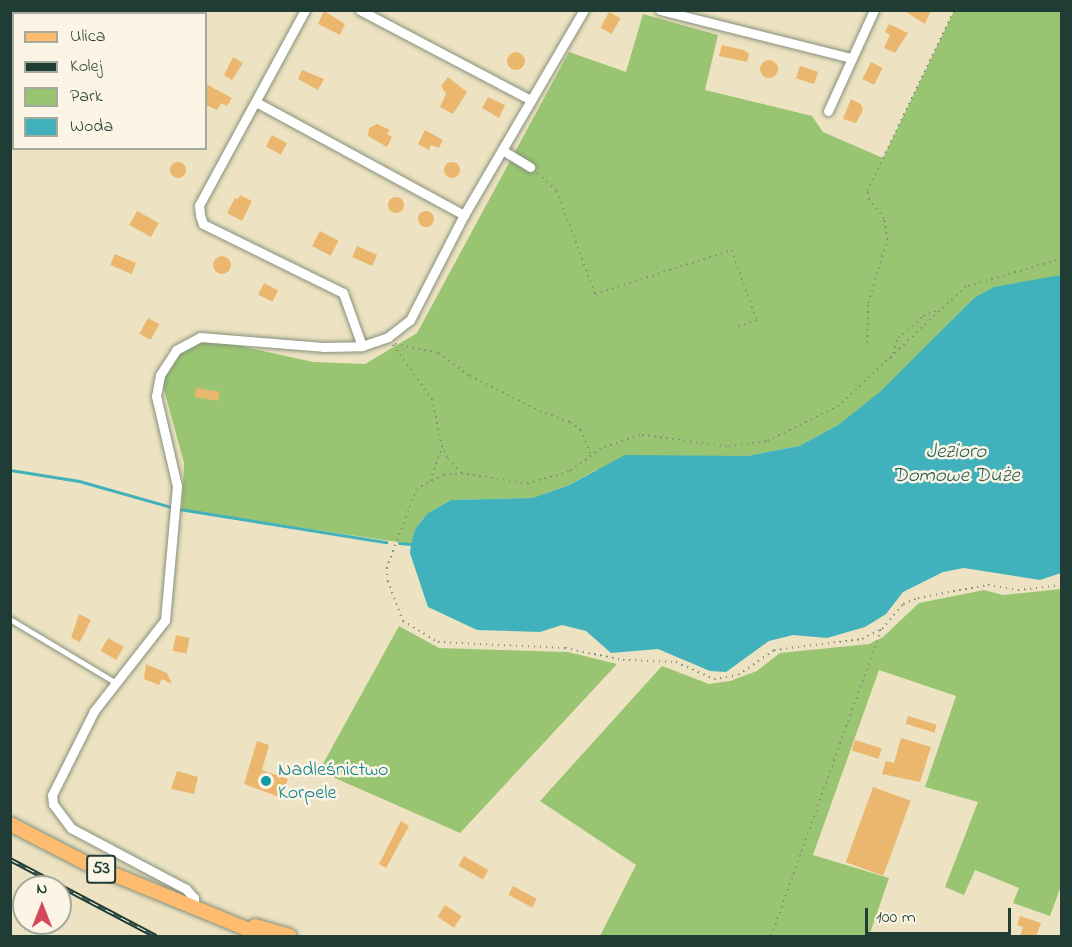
<!DOCTYPE html>
<meta charset="utf-8">
<style>
body{margin:0}
#map{position:relative;width:1072px;height:947px;overflow:hidden;background:#ede3c2;font-family:"Indie Flower",sans-serif}
div>[style]{position:absolute}
.green>*{inset:0;background:#99c572}
.water>*{inset:0;background:#41b1bb}
.stream>*{height:3px;margin:-1.5px;padding:0 1.5px;transform-origin:1.5px;border-radius:1.5px;background:#41b1bb}
.building>*{inset:0;background:#ebb76e;transform-origin:0 0}
.round{border-radius:50%}
.path>*{height:1.5px;margin-top:-0.75px;transform-origin:0;background:repeating-linear-gradient(90deg,#86907b 0 1.5px,transparent 0 6px)}
.roads{filter:drop-shadow(0 0 2px #86907b) drop-shadow(0 0 2px #86907b)}
.lane>*{height:4.5px;margin:-2.25px;padding:0 2.25px;transform-origin:2.25px;border-radius:2.25px;background:#fff}
.street>*{height:9px;margin:-4.5px;padding:0 4.5px;transform-origin:4.5px;border-radius:4.5px;background:#fff}
.primary>*{height:14px;margin:-7px;padding:0 7px;transform-origin:7px;border-radius:7px;background:#fdbc6f}
.rail>*{height:5px;margin-top:-2.5px;transform-origin:0;background:repeating-linear-gradient(90deg,#fcf5e5 0 9px,#1f3d34 0 18px);box-sizing:border-box;border-block:2px solid #1f3d34}
.dots>*{width:16px;height:16px;translate:-50% -50%;box-sizing:border-box;border:3px solid #fcf5e5;border-radius:50%}
span{translate:-50% -50%;white-space:nowrap;text-align:center;line-height:1.15;-webkit-text-stroke:5px #fcf5e5;paint-order:stroke}
.shield-label span{padding:2px 4px;background:#fcf5e5;border:2px solid;border-radius:4px;-webkit-text-stroke-width:0}
.shield-label{font-size:18px;color:#1f3d34;font-weight:700}
.culture-label{font-size:20px;color:#0d838f}
.left{translate:0 -50%;text-align:left}
.water-label{font-size:21px;color:#29605c;font-style:italic}
.frame{position:absolute;inset:0;border:12px solid #1f3d34;pointer-events:none}
.legend{position:absolute;left:12px;top:12px;width:195px;height:138px;box-sizing:border-box;background:#fcf5e5;border:2px solid #a4ab9e;margin:0;padding:8px 10px;list-style:none;font-size:18px;color:#1f3d34}
.legend li{display:flex;align-items:center;gap:12px;height:30px}
.legend b{width:30px;border:2px solid #a4ab9e}
.north{position:absolute;left:12px;top:875px;width:60px;height:60px;box-sizing:border-box;background:#fcf5e5;border:2px solid #a4ab9e;border-radius:50%;rotate:0deg;font-size:16px;font-weight:700;line-height:24px;text-align:center;color:#1f3d34}
.north::after{content:'';display:block;margin:auto;width:21px;height:27px;background:#d1495b;clip-path:polygon(50% 0,100% 100%,50% 72%,0 100%)}
.scale{position:absolute;left:865px;top:908px;width:146px;height:27px;box-sizing:border-box;border:3px solid #1f3d34;border-top:0;padding-left:8px;font-size:18px;line-height:21px;white-space:nowrap;color:#1f3d34;-webkit-text-stroke:4px #fcf5e5;paint-order:stroke}
</style>
<div id="map">
<div class="green">
<i style="clip-path:polygon(954px 11px,1061px 11px,1061px 275px,974px 298px,882px 391px,838px 425px,799px 446px,747px 456px,704px 456px,596px 470px,567px 486px,532px 498px,451px 500px,428px 513px,415px 529px,411px 544px,182px 510px,184px 463px,160px 375px,167px 362px,200px 337px,313px 362px,365px 364px,417px 333px,569px 52px,626px 72px,643px 14px,718px 35px,705px 90px,812px 116px,823px 132px,883px 158px)"></i>
<i style="clip-path:polygon(1061px 589px,1062px 883px,1050px 916px,1013px 903px,1019px 888px,975px 870px,964px 895px,945px 887px,978px 802px,925px 787px,956px 696px,879px 670px,813px 855px,889px 878px,869px 936px,600px 936px,636px 865px,540px 801px,662px 666px,709px 684px,730px 681px,757px 671px,780px 653px,869px 644px,883px 637px,919px 603px,984px 590px,1003px 595px)"></i>
<i style="clip-path:polygon(399px 626px,439px 648px,568px 652px,617px 664px,460px 833px,319px 771px)"></i>
</div>
<div class="water">
<i style="clip-path:polygon(1061px 275px,1061px 573px,1040px 580px,964px 568px,943px 572px,903px 592px,886px 614px,865px 627px,827px 638px,793px 635px,769px 641px,726px 672px,710px 671px,658px 649px,611px 653px,586px 631px,562px 625px,540px 632px,477px 630px,428px 607px,410px 553px,411px 544px,415px 529px,428px 513px,451px 500px,532px 498px,567px 486px,625px 455px,747px 456px,799px 446px,838px 425px,881px 391px,974px 298px,994px 287px)"></i>
</div>
<div class="stream">
<i style="left:10px;top:470px;width:70px;rotate:9.1deg"></i>
<i style="left:79px;top:481px;width:96px;rotate:15.8deg"></i>
<i style="left:179px;top:509px;width:210px;rotate:9.1deg"></i>
<i style="left:399px;top:543px;width:12px;rotate:5deg"></i>
</div>
<div class="building">
<i style="clip-path:polygon(903px 10px,931px 10px,925px 24px)"></i>
<i style="clip-path:polygon(324px 11px,345px 24px,340px 35px,318px 24px)"></i>
<i style="left:609px;top:12px;width:13px;height:18px;rotate:29deg"></i>
<i style="clip-path:polygon(889px 24px,908px 33px,895px 53px,884px 48px,890px 35px,885px 32px)"></i>
<i style="clip-path:polygon(722px 45px,744px 50px,749px 54px,747px 62px,719px 56px)"></i>
<i class="round" style="left:507px;top:52px;width:18px;height:18px"></i>
<i style="clip-path:polygon(233px 57px,243px 63px,232px 80px,224px 75px)"></i>
<i class="round" style="left:760px;top:60px;width:18px;height:18px"></i>
<i style="left:871px;top:62px;width:13px;height:19px;rotate:27deg"></i>
<i style="left:800px;top:66px;width:19px;height:13px;rotate:18deg"></i>
<i style="clip-path:polygon(302px 70px,324px 79px,318px 90px,298px 79px)"></i>
<i style="clip-path:polygon(448px 77px,467px 92px,453px 114px,440px 107px,446px 94px,441px 86px)"></i>
<i style="clip-path:polygon(206px 84px,232px 98px,227px 106px,221px 103px,217px 110px,206px 105px)"></i>
<i style="clip-path:polygon(488px 97px,505px 105px,499px 118px,482px 108px)"></i>
<i style="clip-path:polygon(851px 99px,861px 104px,863px 110px,856px 123px,843px 119px)"></i>
<i style="clip-path:polygon(377px 124px,390px 130px,387px 134px,392px 137px,387px 147px,368px 136px,369px 128px)"></i>
<i style="clip-path:polygon(425px 130px,443px 140px,439px 148px,431px 145px,429px 150px,418px 144px)"></i>
<i style="left:272px;top:135px;width:17px;height:13px;rotate:28deg"></i>
<i class="round" style="left:444px;top:162px;width:16px;height:16px"></i>
<i class="round" style="left:170px;top:162px;width:16px;height:16px"></i>
<i style="clip-path:polygon(240px 195px,252px 201px,242px 221px,227px 213px,235px 198px,238px 199px)"></i>
<i class="round" style="left:388px;top:197px;width:16px;height:16px"></i>
<i style="left:137px;top:211px;width:25px;height:16px;rotate:29deg"></i>
<i class="round" style="left:418px;top:211px;width:16px;height:16px"></i>
<i style="left:320px;top:231px;width:21px;height:17px;rotate:28deg"></i>
<i style="left:357px;top:246px;width:22px;height:12px;rotate:24deg"></i>
<i style="left:115px;top:254px;width:23px;height:12px;rotate:23deg"></i>
<i class="round" style="left:213px;top:256px;width:18px;height:18px"></i>
<i style="left:264px;top:283px;width:16px;height:13px;rotate:27deg"></i>
<i style="left:148px;top:318px;width:13px;height:18px;rotate:29deg"></i>
<i style="left:196px;top:388px;width:24px;height:9px;rotate:9deg"></i>
<i style="clip-path:polygon(79px 614px,91px 620px,80px 642px,71px 638px)"></i>
<i style="left:176px;top:635px;width:14px;height:16px;rotate:12deg"></i>
<i style="left:108px;top:638px;width:18px;height:15px;rotate:29deg"></i>
<i style="clip-path:polygon(146px 664px,167px 673px,172px 684px,162px 679px,159px 685px,144px 679px)"></i>
<i style="left:908px;top:716px;width:30px;height:8px;rotate:17deg"></i>
<i style="clip-path:polygon(901px 738px,931px 747px,920px 782px,882px 774px,886px 761px,894px 763px)"></i>
<i style="left:855px;top:740px;width:28px;height:11px;rotate:17deg"></i>
<i style="clip-path:polygon(257px 741px,269px 745px,262px 770px,288px 779px,282px 798px,244px 784px)"></i>
<i style="clip-path:polygon(177px 771px,198px 777px,194px 794px,171px 789px)"></i>
<i style="left:873px;top:787px;width:40px;height:80px;rotate:20deg"></i>
<i style="clip-path:polygon(401px 821px,409px 826px,386px 868px,379px 864px)"></i>
<i style="left:464px;top:856px;width:28px;height:11px;rotate:30deg"></i>
<i style="left:513px;top:886px;width:27px;height:10px;rotate:28deg"></i>
<i style="left:445px;top:905px;width:20px;height:14px;rotate:33deg"></i>
<i style="clip-path:polygon(1020px 916px,1041px 923px,1036px 936px,1020px 936px,1023px 927px,1017px 925px)"></i>
</div>
<div class="path">
<i style="left:538px;top:173px;width:26px;rotate:43deg"></i>
<i style="left:557px;top:191px;width:110px;rotate:69.7deg"></i>
<i style="left:595px;top:294px;width:144px;rotate:-17.8deg"></i>
<i style="left:732px;top:250px;width:75px;rotate:70.6deg"></i>
<i style="left:757px;top:321px;width:23px;rotate:165deg"></i>
<i style="left:1062px;top:259px;width:100px;rotate:163.7deg"></i>
<i style="left:966px;top:287px;width:174px;rotate:136.9deg"></i>
<i style="left:839px;top:406px;width:81px;rotate:153.7deg"></i>
<i style="left:766px;top:442px;width:39px;rotate:173deg"></i>
<i style="left:727px;top:447px;width:88px;rotate:-172.1deg"></i>
<i style="left:640px;top:435px;width:41px;rotate:160.3deg"></i>
<i style="left:601px;top:449px;width:39px;rotate:144deg"></i>
<i style="left:569px;top:472px;width:43px;rotate:163.7deg"></i>
<i style="left:528px;top:484px;width:66px;rotate:-171.3deg"></i>
<i style="left:463px;top:474px;width:19px;rotate:177deg"></i>
<i style="left:444px;top:475px;width:30px;rotate:153deg"></i>
<i style="left:417px;top:489px;width:85px;rotate:110.8deg"></i>
<i style="left:387px;top:568px;width:13px;rotate:86deg"></i>
<i style="left:388px;top:581px;width:43px;rotate:69.4deg"></i>
<i style="left:403px;top:621px;width:41px;rotate:31deg"></i>
<i style="left:438px;top:642px;width:127px;rotate:2.7deg"></i>
<i style="left:565px;top:648px;width:59px;rotate:11.7deg"></i>
<i style="left:623px;top:660px;width:53px;rotate:2.2deg"></i>
<i style="left:676px;top:662px;width:42px;rotate:24.1deg"></i>
<i style="left:714px;top:679px;width:24px;rotate:-9deg"></i>
<i style="left:738px;top:675px;width:44px;rotate:-34.8deg"></i>
<i style="left:774px;top:650px;width:89px;rotate:-7.1deg"></i>
<i style="left:862px;top:639px;width:22px;rotate:-27deg"></i>
<i style="left:882px;top:629px;width:33px;rotate:-50deg"></i>
<i style="left:903px;top:604px;width:16px;rotate:-22deg"></i>
<i style="left:918px;top:598px;width:71px;rotate:-10.5deg"></i>
<i style="left:988px;top:585px;width:30px;rotate:9deg"></i>
<i style="left:1018px;top:590px;width:44px;rotate:-6.5deg"></i>
<i style="left:867px;top:343px;width:40px;rotate:-88.6deg"></i>
<i style="left:868px;top:303px;width:66px;rotate:-73.2deg"></i>
<i style="left:887px;top:240px;width:21px;rotate:-98deg"></i>
<i style="left:884px;top:219px;width:24px;rotate:-128deg"></i>
<i style="left:869px;top:200px;width:9px;rotate:-103deg"></i>
<i style="left:867px;top:191px;width:201px;rotate:-64.3deg"></i>
<i style="left:395px;top:344px;width:45px;rotate:11.6deg"></i>
<i style="left:439px;top:353px;width:39px;rotate:37deg"></i>
<i style="left:470px;top:376px;width:78px;rotate:26.6deg"></i>
<i style="left:540px;top:411px;width:32px;rotate:20deg"></i>
<i style="left:570px;top:422px;width:14px;rotate:36deg"></i>
<i style="left:581px;top:430px;width:27px;rotate:68deg"></i>
<i style="left:393px;top:345px;width:67px;rotate:54.2deg"></i>
<i style="left:432px;top:399px;width:47px;rotate:77.7deg"></i>
<i style="left:442px;top:445px;width:15px;rotate:67deg"></i>
<i style="left:448px;top:459px;width:20px;rotate:45deg"></i>
<i style="left:890px;top:359px;width:22px;rotate:-69deg"></i>
<i style="left:898px;top:338px;width:33px;rotate:-41deg"></i>
<i style="left:923px;top:316px;width:16px;rotate:-22deg"></i>
<i style="left:430px;top:481px;width:37px;rotate:-71deg"></i>
<i style="left:771px;top:936px;width:326px;rotate:-70.3deg"></i>
</div>
<div class="roads">
<div class="lane">
<i style="left:10px;top:619px;width:120px;rotate:31deg"></i>
</div>
<div class="street">
<i style="left:305px;top:10px;width:222px;rotate:118.5deg"></i>
<i style="left:199px;top:205px;width:10px;rotate:84deg"></i>
<i style="left:200px;top:215px;width:9px;rotate:72deg"></i>
<i style="left:203px;top:224px;width:156px;rotate:26.2deg"></i>
<i style="left:343px;top:293px;width:56px;rotate:70.3deg"></i>
<i style="left:360px;top:10px;width:193px;rotate:27.8deg"></i>
<i style="left:660px;top:10px;width:197px;rotate:14.1deg"></i>
<i style="left:256px;top:102px;width:237px;rotate:28.5deg"></i>
<i style="left:828px;top:111px;width:111px;rotate:-65.5deg"></i>
<i style="left:502px;top:150px;width:33px;rotate:31deg"></i>
<i style="left:194px;top:909px;width:11px;rotate:-90deg"></i>
<i style="left:194px;top:898px;width:12px;rotate:-132deg"></i>
<i style="left:186px;top:889px;width:130px;rotate:-152.1deg"></i>
<i style="left:71px;top:828px;width:30px;rotate:-127deg"></i>
<i style="left:53px;top:804px;width:9px;rotate:-96deg"></i>
<i style="left:52px;top:795px;width:94px;rotate:-63.4deg"></i>
<i style="left:94px;top:711px;width:115px;rotate:-52deg"></i>
<i style="left:165px;top:620px;width:135px;rotate:-84.9deg"></i>
<i style="left:177px;top:486px;width:92px;rotate:-103.1deg"></i>
<i style="left:156px;top:396px;width:21px;rotate:-79deg"></i>
<i style="left:160px;top:375px;width:30px;rotate:-57deg"></i>
<i style="left:176px;top:350px;width:27px;rotate:-28deg"></i>
<i style="left:200px;top:337px;width:123px;rotate:4.6deg"></i>
<i style="left:323px;top:347px;width:39px;rotate:-1deg"></i>
<i style="left:362px;top:346px;width:28px;rotate:-19deg"></i>
<i style="left:388px;top:337px;width:28px;rotate:-38deg"></i>
<i style="left:410px;top:320px;width:118px;rotate:-62.8deg"></i>
<i style="left:464px;top:215px;width:238px;rotate:-59.7deg"></i>
</div>
<div class="primary">
<i style="left:10px;top:824px;width:85px;rotate:27.2deg"></i>
<i style="left:86px;top:863px;width:192px;rotate:22.3deg"></i>
<i style="left:255px;top:926px;width:36px;rotate:16deg"></i>
</div>
</div>
<div class="rail">
<i style="left:10px;top:859px;width:165px;rotate:27.8deg"></i>
</div>
<div class="dots">
<i style="left:266px;top:781px;background:#0f9aa8"></i>
</div>
<div class="shield-label">
<span style="left:101px;top:869px">53</span>
</div>
<div class="culture-label">
<span class="left" style="left:278px;top:782px">Nadleśnictwo<br>Korpele</span>
</div>
<div class="water-label">
<span style="left:956px;top:464px">Jezioro<br>Domowe Duże</span>
</div>
<div class="frame"></div>
<ul class="legend">
<li><b style="height:8px;background:#fdbc6f"></b>Ulica</li>
<li><b style="height:8px;background:#1f3d34"></b>Kolej</li>
<li><b style="height:16px;background:#99c572"></b>Park</li>
<li><b style="height:16px;background:#41b1bb"></b>Woda</li>
</ul>
<div class="north">N</div>
<div class="scale">100 m</div>
</div>
